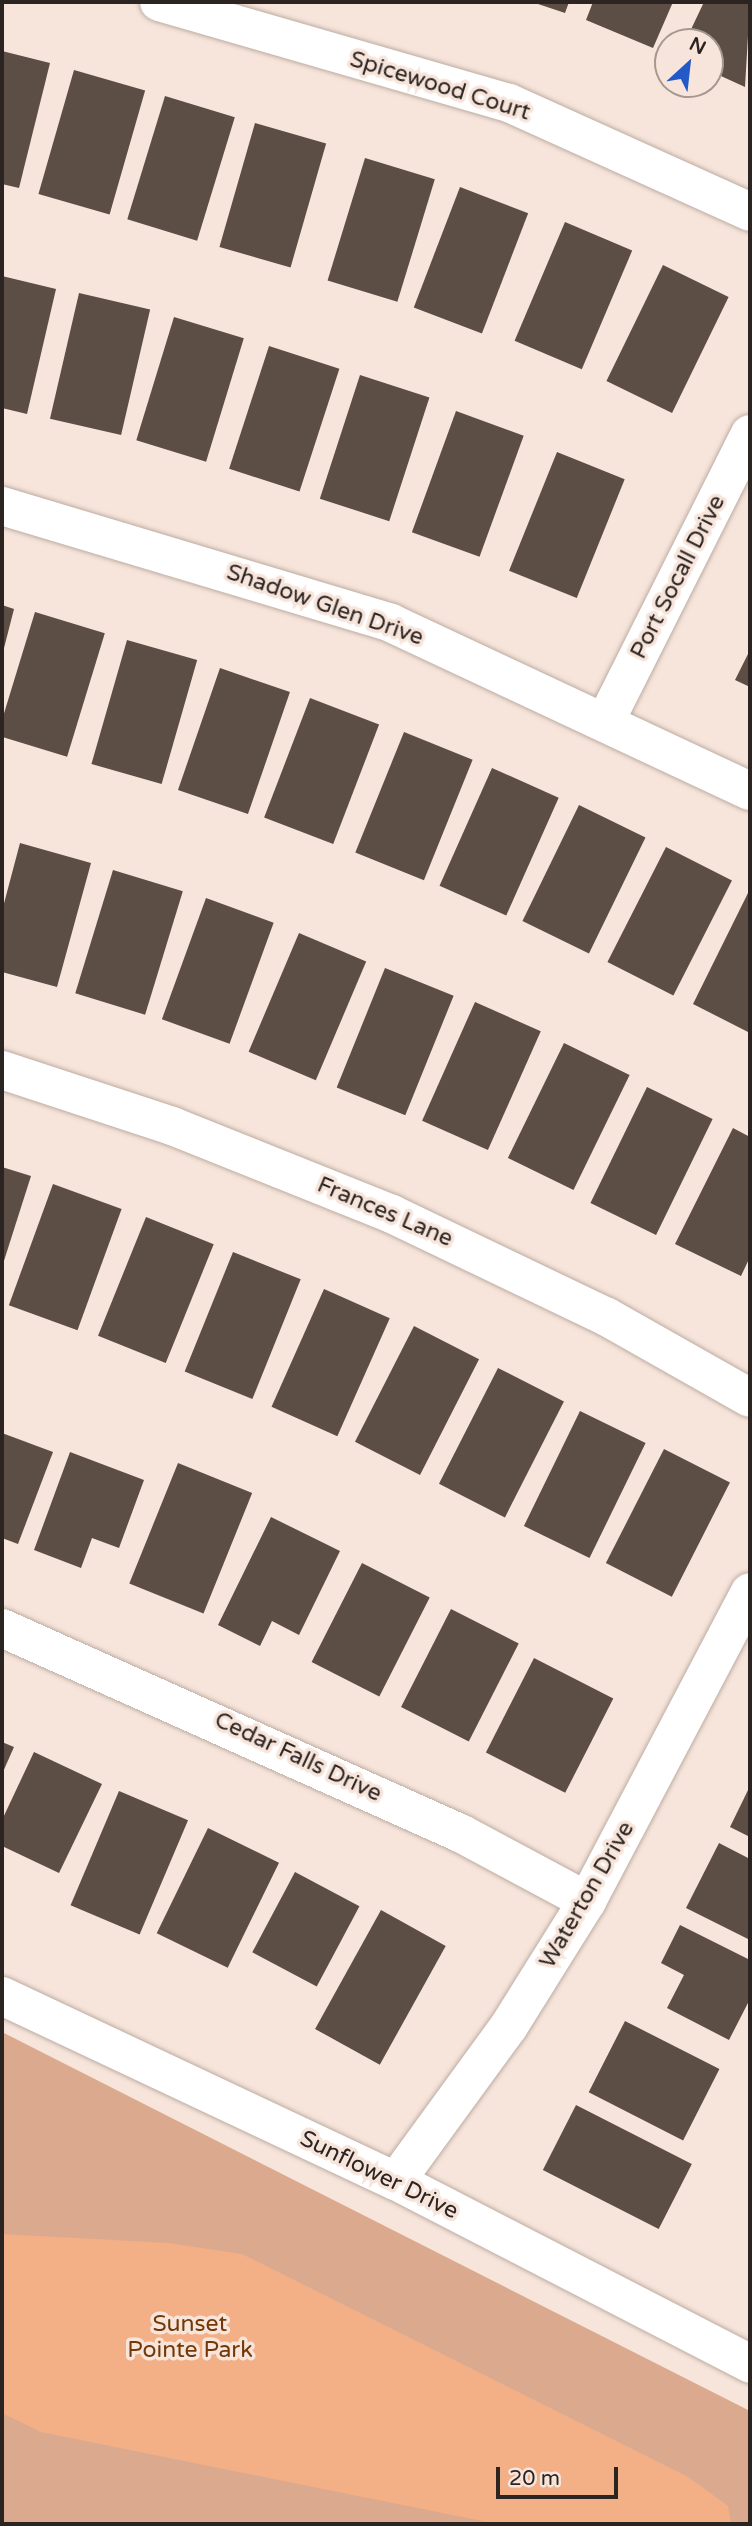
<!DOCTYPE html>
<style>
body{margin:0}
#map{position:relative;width:752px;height:2526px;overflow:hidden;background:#f7e5db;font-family:"Varela Round",sans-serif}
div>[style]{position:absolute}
.green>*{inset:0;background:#dbaa8e}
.water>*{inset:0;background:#f3af86}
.building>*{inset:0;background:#5c4e45;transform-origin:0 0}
.roads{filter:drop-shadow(0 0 2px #bdaca2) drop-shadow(0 0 2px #bdaca2)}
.minor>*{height:38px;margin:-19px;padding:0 19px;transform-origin:19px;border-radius:19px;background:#fff}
.tertiary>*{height:38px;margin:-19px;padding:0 19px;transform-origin:19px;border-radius:19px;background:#fff}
span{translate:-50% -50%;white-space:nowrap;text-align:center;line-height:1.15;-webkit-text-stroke:7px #f7e5db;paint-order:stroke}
.street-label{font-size:23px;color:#2b2421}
.park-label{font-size:23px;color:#743806}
.frame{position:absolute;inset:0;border:4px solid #2b2421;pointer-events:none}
.north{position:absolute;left:654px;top:28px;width:70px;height:70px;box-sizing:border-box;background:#f7e5db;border:2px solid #a59891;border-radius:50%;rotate:27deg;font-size:19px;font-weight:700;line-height:28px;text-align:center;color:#2b2421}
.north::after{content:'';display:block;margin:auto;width:24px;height:32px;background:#245ac7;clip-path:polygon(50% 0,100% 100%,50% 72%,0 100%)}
.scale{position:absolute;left:496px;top:2467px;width:122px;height:32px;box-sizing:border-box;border:4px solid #2b2421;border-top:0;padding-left:9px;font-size:21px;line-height:24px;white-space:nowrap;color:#2b2421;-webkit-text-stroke:5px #f7e5db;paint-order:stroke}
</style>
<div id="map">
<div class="green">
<i style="clip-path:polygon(2px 2032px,750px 2411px,750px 2524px,2px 2524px)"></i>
</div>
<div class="water">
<i style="clip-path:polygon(2px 2234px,168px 2243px,242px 2254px,688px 2477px,728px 2506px,731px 2524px,497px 2524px,41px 2432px,2px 2413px)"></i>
</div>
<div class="building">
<i style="clip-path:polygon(532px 2px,569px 2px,565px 13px)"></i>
<i style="clip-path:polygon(593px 2px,673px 2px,653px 48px,586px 20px)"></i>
<i style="clip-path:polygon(704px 2px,750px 2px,745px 87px,710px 71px,710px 42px,685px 42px)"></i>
<i style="clip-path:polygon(2px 51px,50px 63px,19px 188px,2px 184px)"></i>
<i style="left:74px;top:70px;width:74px;height:129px;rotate:16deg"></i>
<i style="left:165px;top:96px;width:73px;height:129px;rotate:17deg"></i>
<i style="left:255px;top:123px;width:74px;height:129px;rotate:16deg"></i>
<i style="left:365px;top:158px;width:73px;height:128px;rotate:17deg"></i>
<i style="left:460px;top:187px;width:73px;height:129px;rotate:21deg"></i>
<i style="left:565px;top:222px;width:73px;height:129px;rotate:23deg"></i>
<i style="left:663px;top:265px;width:73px;height:129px;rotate:26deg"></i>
<i style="clip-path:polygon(2px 276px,56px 289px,27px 414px,2px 408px)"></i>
<i style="left:79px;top:293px;width:73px;height:129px;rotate:13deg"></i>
<i style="left:174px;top:317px;width:73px;height:129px;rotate:17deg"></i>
<i style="left:269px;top:346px;width:74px;height:129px;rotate:18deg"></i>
<i style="left:360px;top:375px;width:73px;height:130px;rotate:18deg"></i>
<i style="left:456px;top:411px;width:72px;height:129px;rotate:20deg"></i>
<i style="left:557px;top:452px;width:73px;height:128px;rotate:22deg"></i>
<i style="clip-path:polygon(2px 605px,14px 609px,3px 652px,2px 651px)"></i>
<i style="left:35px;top:612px;width:73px;height:129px;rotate:17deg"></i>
<i style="left:127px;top:640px;width:73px;height:129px;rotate:16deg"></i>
<i style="clip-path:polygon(750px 650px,750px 687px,735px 680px)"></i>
<i style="left:220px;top:668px;width:74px;height:129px;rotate:19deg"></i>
<i style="left:310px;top:698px;width:74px;height:128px;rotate:21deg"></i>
<i style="left:404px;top:732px;width:74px;height:130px;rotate:22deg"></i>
<i style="left:492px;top:768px;width:73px;height:129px;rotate:24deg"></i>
<i style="left:579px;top:805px;width:74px;height:129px;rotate:26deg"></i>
<i style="clip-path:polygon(20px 843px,91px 863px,57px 987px,2px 972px,2px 911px)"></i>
<i style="left:666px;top:847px;width:74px;height:129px;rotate:27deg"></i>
<i style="left:113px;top:870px;width:73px;height:129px;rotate:17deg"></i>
<i style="clip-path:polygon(750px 889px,750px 1033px,693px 1004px)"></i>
<i style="left:206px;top:898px;width:72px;height:129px;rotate:20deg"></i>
<i style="left:299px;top:933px;width:73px;height:129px;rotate:23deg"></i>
<i style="left:385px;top:968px;width:74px;height:129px;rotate:22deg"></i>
<i style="left:475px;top:1002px;width:72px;height:130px;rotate:24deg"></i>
<i style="left:564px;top:1043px;width:73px;height:128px;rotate:26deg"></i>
<i style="left:647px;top:1087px;width:73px;height:129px;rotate:26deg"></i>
<i style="clip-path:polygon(733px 1128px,750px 1137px,750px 1257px,741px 1276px,675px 1244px)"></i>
<i style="clip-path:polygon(2px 1167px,31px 1176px,2px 1267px)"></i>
<i style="left:53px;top:1184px;width:73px;height:129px;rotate:20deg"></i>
<i style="left:146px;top:1217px;width:73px;height:128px;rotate:22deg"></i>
<i style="left:233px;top:1252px;width:73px;height:129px;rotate:22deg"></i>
<i style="left:324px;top:1289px;width:72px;height:129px;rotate:24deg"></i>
<i style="left:414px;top:1326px;width:73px;height:130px;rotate:27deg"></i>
<i style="left:498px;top:1368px;width:74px;height:130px;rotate:27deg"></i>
<i style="left:580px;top:1411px;width:73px;height:128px;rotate:26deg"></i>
<i style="clip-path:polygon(2px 1433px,53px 1452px,18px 1544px,2px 1538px)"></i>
<i style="left:664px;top:1449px;width:74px;height:128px;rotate:27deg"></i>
<i style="clip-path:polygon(70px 1452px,144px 1480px,119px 1548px,92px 1538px,81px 1568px,34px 1550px)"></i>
<i style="left:178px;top:1463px;width:80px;height:130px;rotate:22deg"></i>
<i style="clip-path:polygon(271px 1517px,340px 1551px,299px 1635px,272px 1621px,260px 1646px,218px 1625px)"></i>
<i style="left:362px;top:1563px;width:76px;height:111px;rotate:27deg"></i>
<i style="left:451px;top:1609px;width:76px;height:110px;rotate:27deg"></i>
<i style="left:534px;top:1658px;width:89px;height:106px;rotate:27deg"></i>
<i style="clip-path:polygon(2px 1742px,14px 1747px,2px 1774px)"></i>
<i style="clip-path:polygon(34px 1752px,102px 1784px,59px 1873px,2px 1846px,2px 1820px)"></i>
<i style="clip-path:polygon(750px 1786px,750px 1837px,730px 1827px)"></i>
<i style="left:119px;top:1791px;width:75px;height:124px;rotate:23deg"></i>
<i style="left:208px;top:1828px;width:79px;height:117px;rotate:26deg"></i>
<i style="clip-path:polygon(719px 1843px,750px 1859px,750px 1940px,686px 1908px)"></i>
<i style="left:295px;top:1872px;width:73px;height:91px;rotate:28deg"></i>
<i style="left:381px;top:1910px;width:74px;height:136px;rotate:29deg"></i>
<i style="clip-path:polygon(680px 1925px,750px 1960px,750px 1999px,729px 2040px,667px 2008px,684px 1975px,661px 1963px)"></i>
<i style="left:625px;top:2021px;width:106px;height:80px;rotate:27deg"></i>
<i style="left:576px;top:2105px;width:130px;height:73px;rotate:27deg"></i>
</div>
<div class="roads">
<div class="minor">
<i style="left:159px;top:2px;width:364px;rotate:16.1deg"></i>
<i style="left:509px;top:103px;width:265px;rotate:24.3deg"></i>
<i style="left:2px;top:506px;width:406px;rotate:16.7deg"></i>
<i style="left:391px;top:623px;width:396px;rotate:25.1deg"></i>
<i style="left:606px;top:720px;width:320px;rotate:-63.3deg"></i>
<i style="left:2px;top:1070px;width:179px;rotate:18.2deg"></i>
<i style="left:172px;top:1126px;width:237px;rotate:21.8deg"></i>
<i style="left:392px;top:1214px;width:238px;rotate:25.6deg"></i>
<i style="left:607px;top:1317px;width:164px;rotate:29.5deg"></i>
<i style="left:2px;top:1628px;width:504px;rotate:24.12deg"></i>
<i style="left:462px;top:1834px;width:142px;rotate:28.2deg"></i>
<i style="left:396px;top:2181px;width:192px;rotate:-53.9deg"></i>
<i style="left:509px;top:2026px;width:147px;rotate:-58deg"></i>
<i style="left:587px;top:1901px;width:349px;rotate:-62.2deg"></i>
</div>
<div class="tertiary">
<i style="left:2px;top:1996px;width:435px;rotate:25.2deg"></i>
<i style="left:396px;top:2181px;width:399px;rotate:27.3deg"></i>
</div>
</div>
<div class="street-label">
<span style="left:440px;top:86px;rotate:17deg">Spicewood Court</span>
<span style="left:678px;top:577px;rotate:-63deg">Port Socall Drive</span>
<span style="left:325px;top:605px;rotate:19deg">Shadow Glen Drive</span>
<span style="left:385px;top:1212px;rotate:23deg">Frances Lane</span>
<span style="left:298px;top:1757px;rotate:25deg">Cedar Falls Drive</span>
<span style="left:587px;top:1895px;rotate:-60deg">Waterton Drive</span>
<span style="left:379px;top:2175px;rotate:26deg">Sunflower Drive</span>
</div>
<div class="park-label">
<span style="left:190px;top:2337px">Sunset<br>Pointe Park</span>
</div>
<div class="frame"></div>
<div class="north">N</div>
<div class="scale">20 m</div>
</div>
